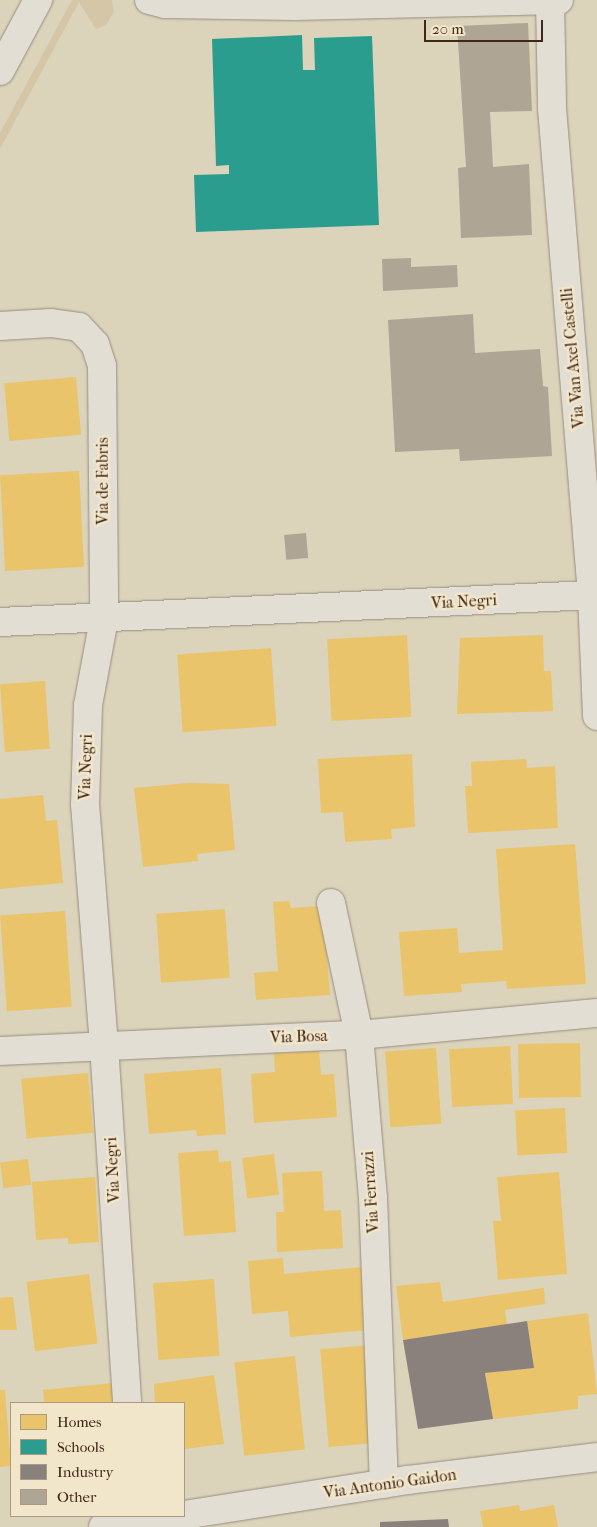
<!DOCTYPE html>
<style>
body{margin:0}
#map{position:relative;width:597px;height:1527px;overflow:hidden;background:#dcd3bb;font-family:"IM FELL French Canon",serif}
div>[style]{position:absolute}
.green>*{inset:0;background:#d4c6a6}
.homes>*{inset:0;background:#e9c46a;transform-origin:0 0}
.schools>*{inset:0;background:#2a9d8f}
.industry>*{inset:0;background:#8a817c}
.building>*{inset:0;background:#aea595;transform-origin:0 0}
.roads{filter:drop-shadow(0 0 1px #968d7e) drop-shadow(0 0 1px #968d7e)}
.minor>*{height:28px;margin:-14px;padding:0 14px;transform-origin:14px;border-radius:14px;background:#e3ded3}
.tertiary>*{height:28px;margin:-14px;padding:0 14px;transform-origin:14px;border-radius:14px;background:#e3ded3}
span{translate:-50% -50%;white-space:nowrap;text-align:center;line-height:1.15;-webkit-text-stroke:5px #f1e6ca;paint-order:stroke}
.street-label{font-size:16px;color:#422618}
.legend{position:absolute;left:10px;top:1402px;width:175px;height:115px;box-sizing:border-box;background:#f1e6ca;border:1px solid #ab9983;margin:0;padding:6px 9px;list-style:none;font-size:15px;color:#422618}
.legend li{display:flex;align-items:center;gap:10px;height:25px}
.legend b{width:25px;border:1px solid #ab9983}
.scale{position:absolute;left:424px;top:20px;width:119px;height:22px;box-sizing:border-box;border:2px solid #422618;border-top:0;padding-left:6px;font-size:15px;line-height:18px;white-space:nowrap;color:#422618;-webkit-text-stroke:4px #f1e6ca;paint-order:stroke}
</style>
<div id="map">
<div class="green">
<i style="clip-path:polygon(72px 0,112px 0,114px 12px,106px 25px,96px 29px,79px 2px,0 149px,0 133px)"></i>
</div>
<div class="homes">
<i style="left:76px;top:377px;width:58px;height:72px;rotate:85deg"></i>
<i style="left:79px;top:471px;width:96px;height:79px;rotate:87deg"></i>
<i style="left:407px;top:635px;width:82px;height:80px;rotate:87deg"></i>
<i style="clip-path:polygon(543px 635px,544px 671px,551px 671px,553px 711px,457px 714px,460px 638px)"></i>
<i style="left:271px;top:648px;width:78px;height:94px;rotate:86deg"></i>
<i style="left:45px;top:681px;width:68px;height:45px;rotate:86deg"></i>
<i style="clip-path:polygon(412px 754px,415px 827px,391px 829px,392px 839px,345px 842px,343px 812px,321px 813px,318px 759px)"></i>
<i style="clip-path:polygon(526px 759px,527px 768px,555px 766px,558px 828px,468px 833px,465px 786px,472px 786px,471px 762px)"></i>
<i style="clip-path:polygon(189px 783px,229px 784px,235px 850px,197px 854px,198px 861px,143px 867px,134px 788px)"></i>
<i style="clip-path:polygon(43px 795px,46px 821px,57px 820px,63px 883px,0 889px,0 799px)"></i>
<i style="clip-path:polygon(575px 844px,586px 984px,507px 989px,506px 981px,461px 984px,462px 992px,404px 996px,399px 932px,457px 928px,459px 953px,503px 950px,496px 849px)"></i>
<i style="clip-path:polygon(289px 901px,291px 908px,323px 906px,330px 995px,256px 1000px,254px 973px,278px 971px,273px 902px)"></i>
<i style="left:225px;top:909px;width:69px;height:69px;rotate:86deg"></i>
<i style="left:65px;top:911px;width:96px;height:65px;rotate:86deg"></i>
<i style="left:580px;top:1043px;width:54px;height:62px;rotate:89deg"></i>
<i style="left:510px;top:1046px;width:58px;height:61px;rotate:87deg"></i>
<i style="left:436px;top:1048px;width:76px;height:51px;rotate:86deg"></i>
<i style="clip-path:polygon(319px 1051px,321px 1075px,334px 1074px,337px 1117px,254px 1123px,251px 1074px,275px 1072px,274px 1053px)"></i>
<i style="clip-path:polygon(221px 1068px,226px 1134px,197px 1136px,196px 1130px,149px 1134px,144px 1074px)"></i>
<i style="left:88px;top:1073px;width:60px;height:67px;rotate:85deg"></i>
<i style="left:565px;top:1108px;width:45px;height:50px;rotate:87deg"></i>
<i style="clip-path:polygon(218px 1150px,219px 1162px,231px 1161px,236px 1232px,184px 1236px,178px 1153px)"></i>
<i style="left:274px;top:1154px;width:41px;height:32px;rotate:83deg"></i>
<i style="left:28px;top:1159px;width:26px;height:28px;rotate:83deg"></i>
<i style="clip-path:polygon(322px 1171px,324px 1211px,341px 1210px,343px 1248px,277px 1252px,276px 1212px,284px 1212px,282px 1173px)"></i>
<i style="clip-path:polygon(559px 1172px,567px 1274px,498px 1280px,493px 1221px,501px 1221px,497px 1177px)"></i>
<i style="clip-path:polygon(95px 1177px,99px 1242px,68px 1244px,68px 1238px,36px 1240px,32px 1182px)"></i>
<i style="clip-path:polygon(283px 1258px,284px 1274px,363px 1267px,368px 1330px,290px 1337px,288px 1311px,252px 1314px,248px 1261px)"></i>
<i style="left:89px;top:1274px;width:70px;height:63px;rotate:83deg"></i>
<i style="left:214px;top:1279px;width:77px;height:61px;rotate:86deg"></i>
<i style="clip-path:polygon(440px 1282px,443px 1302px,544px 1288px,545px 1304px,505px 1310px,507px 1325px,403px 1340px,396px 1286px)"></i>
<i style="clip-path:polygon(13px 1297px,17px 1330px,0 1330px,0 1298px)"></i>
<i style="clip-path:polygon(588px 1313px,597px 1394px,578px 1396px,578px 1409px,493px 1419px,485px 1373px,534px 1368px,527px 1321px)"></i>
<i style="left:370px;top:1345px;width:98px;height:50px;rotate:85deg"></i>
<i style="left:295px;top:1356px;width:94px;height:61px;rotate:84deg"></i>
<i style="clip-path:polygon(214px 1375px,224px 1444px,184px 1449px,184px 1403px,155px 1403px,154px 1384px)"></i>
<i style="clip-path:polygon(113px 1383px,116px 1403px,44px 1403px,43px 1390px)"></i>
<i style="clip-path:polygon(0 1390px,5px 1390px,11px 1466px,0 1467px)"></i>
<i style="clip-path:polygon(519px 1505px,520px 1511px,554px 1505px,558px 1527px,483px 1527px,480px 1511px)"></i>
</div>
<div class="schools">
<i style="clip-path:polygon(302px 35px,303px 70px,315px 70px,314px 38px,372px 36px,379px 225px,196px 232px,194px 175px,229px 174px,229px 165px,216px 166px,212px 39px)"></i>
</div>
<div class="industry">
<i style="clip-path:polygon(527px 1321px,534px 1368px,485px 1373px,493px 1419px,418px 1429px,403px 1340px)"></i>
<i style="clip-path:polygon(448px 1519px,449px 1527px,380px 1527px,380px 1522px)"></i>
</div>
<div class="building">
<i style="clip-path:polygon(528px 23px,532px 111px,490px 112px,493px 167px,529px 164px,532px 235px,461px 238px,458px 168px,466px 167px,457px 26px)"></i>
<i style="clip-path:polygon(411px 258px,411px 267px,457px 265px,458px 287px,383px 291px,382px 259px)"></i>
<i style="clip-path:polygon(473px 314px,475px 353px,540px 349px,543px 386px,548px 387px,552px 456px,460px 461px,459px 449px,395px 452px,388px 320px)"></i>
<i style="left:306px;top:533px;width:25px;height:22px;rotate:85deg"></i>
</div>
<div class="roads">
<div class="minor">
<i style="left:149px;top:0;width:16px;rotate:14deg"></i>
<i style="left:165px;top:4px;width:130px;rotate:0.9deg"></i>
<i style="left:295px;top:6px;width:264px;rotate:-1.3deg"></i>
<i style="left:550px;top:0;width:108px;rotate:88.9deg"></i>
<i style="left:552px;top:108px;width:489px;rotate:85.3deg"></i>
<i style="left:592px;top:595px;width:121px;rotate:87.6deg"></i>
<i style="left:0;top:71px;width:81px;rotate:-61.8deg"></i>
<i style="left:0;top:326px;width:51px;rotate:-3.4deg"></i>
<i style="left:51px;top:323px;width:28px;rotate:8deg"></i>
<i style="left:79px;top:327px;width:23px;rotate:47deg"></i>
<i style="left:95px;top:344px;width:23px;rotate:72deg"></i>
<i style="left:102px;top:366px;width:253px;rotate:89.5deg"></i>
<i style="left:104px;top:619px;width:87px;rotate:100.5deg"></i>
<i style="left:88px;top:705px;width:99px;rotate:91.7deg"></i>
<i style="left:85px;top:804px;width:242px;rotate:85.5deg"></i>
<i style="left:104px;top:1045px;width:359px;rotate:86.3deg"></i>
<i style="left:0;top:622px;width:593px;rotate:-2.61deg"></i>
<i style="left:331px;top:903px;width:135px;rotate:78deg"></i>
<i style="left:359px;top:1035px;width:164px;rotate:85.1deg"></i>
<i style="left:373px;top:1198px;width:286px;rotate:87.8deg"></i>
<i style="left:0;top:1051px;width:359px;rotate:-2.6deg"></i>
<i style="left:359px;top:1035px;width:239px;rotate:-5.3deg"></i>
</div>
<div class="tertiary">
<i style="left:184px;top:1515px;width:227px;rotate:-8.9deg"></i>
<i style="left:408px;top:1480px;width:190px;rotate:-6.9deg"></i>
<i style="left:103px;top:1527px;width:74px;rotate:-8.6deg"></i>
</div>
</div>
<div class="street-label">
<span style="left:573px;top:358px;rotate:-95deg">Via Van Axel Castelli</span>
<span style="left:103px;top:481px;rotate:-90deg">Via de Fabris</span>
<span style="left:464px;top:602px;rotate:-3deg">Via Negri</span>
<span style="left:86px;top:767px;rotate:-88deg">Via Negri</span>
<span style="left:299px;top:1037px;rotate:-2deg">Via Bosa</span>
<span style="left:113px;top:1170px;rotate:-93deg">Via Negri</span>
<span style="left:371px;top:1192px;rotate:-94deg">Via Ferrazzi</span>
<span style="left:390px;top:1484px;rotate:-8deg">Via Antonio Gaidon</span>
</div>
<ul class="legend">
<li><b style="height:14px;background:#e9c46a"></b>Homes</li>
<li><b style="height:14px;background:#2a9d8f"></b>Schools</li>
<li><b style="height:14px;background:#8a817c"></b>Industry</li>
<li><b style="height:14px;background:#aea595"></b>Other</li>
</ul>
<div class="scale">20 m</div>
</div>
